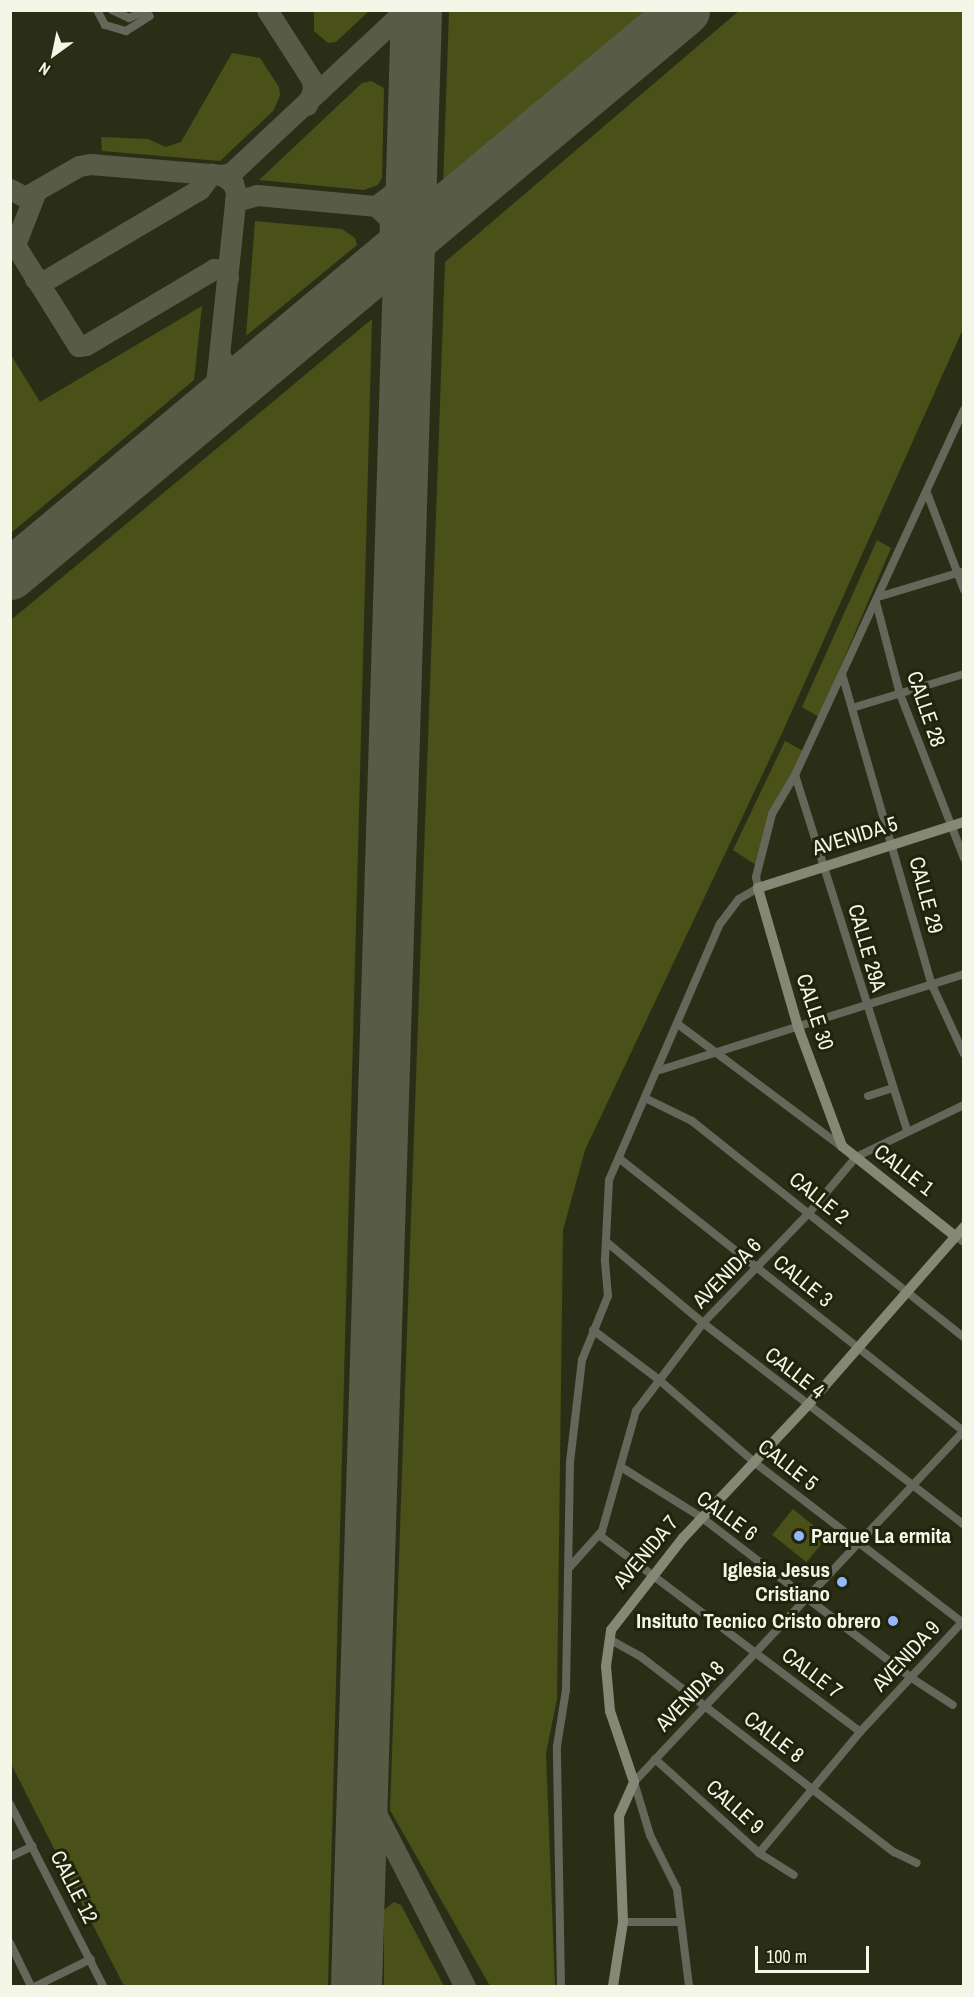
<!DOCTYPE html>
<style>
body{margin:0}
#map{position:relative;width:974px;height:1997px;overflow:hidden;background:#2b2e17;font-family:"Archivo Narrow",sans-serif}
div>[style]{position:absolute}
.green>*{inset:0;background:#495018;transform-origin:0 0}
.taxiway>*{height:21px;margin:-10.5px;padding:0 10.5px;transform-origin:10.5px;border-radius:10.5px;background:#585c46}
.runway>*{height:51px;margin:-25.5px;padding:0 25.5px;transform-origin:25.5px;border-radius:25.5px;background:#585c46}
.street>*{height:8px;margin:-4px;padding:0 4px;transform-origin:4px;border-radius:4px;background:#65675b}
.secondary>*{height:10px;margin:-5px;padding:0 5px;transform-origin:5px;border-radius:5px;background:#848875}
.dots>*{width:16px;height:16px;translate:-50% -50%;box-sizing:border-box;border:3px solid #21240d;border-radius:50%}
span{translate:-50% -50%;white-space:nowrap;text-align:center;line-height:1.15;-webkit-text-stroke:6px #21240d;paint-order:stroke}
.street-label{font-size:21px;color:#f4f7e8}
.poi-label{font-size:21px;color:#f4f7e8;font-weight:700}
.left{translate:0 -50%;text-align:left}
.right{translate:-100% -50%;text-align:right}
.frame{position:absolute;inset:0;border:12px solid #f4f7e8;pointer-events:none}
.north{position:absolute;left:24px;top:24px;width:60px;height:60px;-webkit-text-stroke:4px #21240d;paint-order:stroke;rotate:213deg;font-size:16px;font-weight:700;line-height:24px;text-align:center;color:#f4f7e8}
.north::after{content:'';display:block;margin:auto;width:21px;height:27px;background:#f4f7e8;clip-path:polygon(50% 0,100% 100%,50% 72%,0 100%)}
.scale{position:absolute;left:755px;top:1946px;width:114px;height:27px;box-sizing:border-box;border:3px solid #f4f7e8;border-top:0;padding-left:8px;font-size:18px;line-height:21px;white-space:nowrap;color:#f4f7e8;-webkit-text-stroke:4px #21240d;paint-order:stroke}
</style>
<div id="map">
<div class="green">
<i style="clip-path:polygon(740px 10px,963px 11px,963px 329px,783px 731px,585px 1150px,563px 1230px,557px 1699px,546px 1753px,555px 1986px,490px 1986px,390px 1810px,445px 262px)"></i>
<i style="clip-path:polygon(314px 11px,314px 10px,369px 11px,336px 42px,328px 43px,314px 31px)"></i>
<i style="clip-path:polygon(449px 11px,449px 10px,648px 11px,443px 186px)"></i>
<i style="clip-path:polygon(232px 53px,260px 58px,279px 87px,280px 95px,274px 110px,220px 161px,102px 151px,101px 137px,148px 139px,166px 147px,181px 142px)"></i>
<i style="clip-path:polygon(371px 81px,384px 88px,382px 178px,378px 185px,364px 190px,259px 180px,362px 83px)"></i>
<i style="clip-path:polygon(255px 221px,342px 229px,355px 238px,357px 245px,246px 336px)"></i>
<i style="clip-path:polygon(202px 306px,194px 380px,11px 533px,11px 355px,40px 402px)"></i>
<i style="clip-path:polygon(372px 319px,328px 1986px,124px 1986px,11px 1764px,11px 620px)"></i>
<i style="clip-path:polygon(877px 540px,891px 548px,819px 717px,802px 707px)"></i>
<i style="clip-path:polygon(785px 741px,803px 751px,771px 814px,756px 865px,733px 850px)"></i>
<i style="left:793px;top:1509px;width:44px;height:33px;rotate:39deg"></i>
<i style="clip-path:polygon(394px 1902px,401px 1905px,444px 1986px,384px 1986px,384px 1910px)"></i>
</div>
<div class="taxiway">
<i style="left:267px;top:10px;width:83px;rotate:57.3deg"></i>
<i style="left:312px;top:80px;width:10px;rotate:84deg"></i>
<i style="left:313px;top:90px;width:16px;rotate:112deg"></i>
<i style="left:391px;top:25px;width:18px;rotate:-9deg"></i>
<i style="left:409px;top:22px;width:13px;rotate:61deg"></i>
<i style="left:10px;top:189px;width:17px;rotate:28deg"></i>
<i style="left:25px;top:197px;width:62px;rotate:-29.9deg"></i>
<i style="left:79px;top:166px;width:11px;rotate:-10deg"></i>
<i style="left:90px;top:164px;width:132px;rotate:4.8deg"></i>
<i style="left:222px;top:175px;width:9px;rotate:-13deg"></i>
<i style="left:231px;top:173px;width:238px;rotate:-43.1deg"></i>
<i style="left:36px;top:191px;width:58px;rotate:111.3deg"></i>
<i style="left:15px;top:245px;width:119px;rotate:58deg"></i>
<i style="left:78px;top:346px;width:8px;rotate:-7deg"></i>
<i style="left:86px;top:345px;width:149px;rotate:-30.7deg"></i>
<i style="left:214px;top:269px;width:10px;rotate:6deg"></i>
<i style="left:224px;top:270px;width:9px;rotate:63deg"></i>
<i style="left:235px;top:201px;width:23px;rotate:-15deg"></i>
<i style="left:257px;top:195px;width:120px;rotate:5.3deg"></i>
<i style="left:376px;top:206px;width:25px;rotate:43deg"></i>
<i style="left:394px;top:223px;width:51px;rotate:74.1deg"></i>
<i style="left:376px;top:206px;width:61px;rotate:3.8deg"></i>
<i style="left:437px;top:210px;width:29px;rotate:-29deg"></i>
<i style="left:376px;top:206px;width:25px;rotate:-37deg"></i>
<i style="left:396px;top:191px;width:31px;rotate:-58deg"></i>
<i style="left:382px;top:263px;width:16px;rotate:-63deg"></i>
<i style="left:389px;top:249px;width:26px;rotate:-88deg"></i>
<i style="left:35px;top:279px;width:11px;rotate:5deg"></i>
<i style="left:46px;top:280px;width:179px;rotate:-30.6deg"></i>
<i style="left:200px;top:189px;width:19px;rotate:-54deg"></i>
<i style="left:221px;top:358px;width:17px;rotate:59deg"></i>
<i style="left:230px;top:373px;width:17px;rotate:10deg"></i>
<i style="left:214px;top:403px;width:211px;rotate:-84deg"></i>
<i style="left:236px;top:193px;width:10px;rotate:-107deg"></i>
<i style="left:233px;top:183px;width:14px;rotate:-144deg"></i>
<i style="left:362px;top:1786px;width:225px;rotate:62.8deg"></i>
</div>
<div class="runway">
<i style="left:10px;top:574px;width:879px;rotate:-39.92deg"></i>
<i style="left:356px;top:1986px;width:1977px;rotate:-88.26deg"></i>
</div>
<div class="street">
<i style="left:97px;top:10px;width:17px;rotate:62deg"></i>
<i style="left:105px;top:25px;width:22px;rotate:16deg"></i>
<i style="left:126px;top:31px;width:28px;rotate:-32deg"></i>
<i style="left:112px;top:10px;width:19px;rotate:25deg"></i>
<i style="left:129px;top:18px;width:21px;rotate:-23deg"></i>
<i style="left:927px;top:493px;width:104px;rotate:69.1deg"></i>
<i style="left:878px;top:597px;width:90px;rotate:-16.8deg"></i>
<i style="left:876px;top:602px;width:95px;rotate:75.4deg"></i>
<i style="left:900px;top:694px;width:176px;rotate:68.7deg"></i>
<i style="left:842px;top:674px;width:322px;rotate:73.9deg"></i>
<i style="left:931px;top:983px;width:78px;rotate:65.1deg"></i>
<i style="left:852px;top:708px;width:117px;rotate:-16.9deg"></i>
<i style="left:795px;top:775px;width:373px;rotate:72.5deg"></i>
<i style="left:679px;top:1025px;width:202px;rotate:36.8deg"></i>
<i style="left:660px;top:1070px;width:319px;rotate:-17.5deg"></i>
<i style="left:868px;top:1096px;width:26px;rotate:-18deg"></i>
<i style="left:645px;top:1098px;width:52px;rotate:26.1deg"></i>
<i style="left:692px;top:1121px;width:347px;rotate:38.5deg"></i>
<i style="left:620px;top:1159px;width:439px;rotate:38.4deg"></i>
<i style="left:955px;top:1236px;width:11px;rotate:34deg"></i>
<i style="left:609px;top:1244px;width:123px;rotate:40deg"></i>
<i style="left:703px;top:1323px;width:330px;rotate:37.7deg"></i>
<i style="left:593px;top:1330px;width:81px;rotate:37deg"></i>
<i style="left:658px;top:1379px;width:127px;rotate:40.8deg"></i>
<i style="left:754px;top:1462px;width:265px;rotate:37.6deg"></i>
<i style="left:621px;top:1467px;width:94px;rotate:32deg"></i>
<i style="left:701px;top:1517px;width:263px;rotate:37.4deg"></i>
<i style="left:910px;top:1677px;width:51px;rotate:33.1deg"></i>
<i style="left:599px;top:1535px;width:327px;rotate:37deg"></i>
<i style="left:568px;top:1569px;width:51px;rotate:-48.2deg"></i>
<i style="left:602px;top:1531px;width:125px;rotate:-74.2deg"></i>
<i style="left:636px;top:1411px;width:111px;rotate:-52.7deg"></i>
<i style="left:703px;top:1323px;width:153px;rotate:-46.1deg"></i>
<i style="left:809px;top:1213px;width:73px;rotate:-50deg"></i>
<i style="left:856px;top:1157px;width:120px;rotate:-25.7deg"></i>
<i style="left:609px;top:1639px;width:35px;rotate:29deg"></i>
<i style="left:640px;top:1656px;width:321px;rotate:37.7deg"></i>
<i style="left:894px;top:1852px;width:25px;rotate:26deg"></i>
<i style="left:655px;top:1759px;width:140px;rotate:42.1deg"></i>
<i style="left:759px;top:1853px;width:41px;rotate:32.2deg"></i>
<i style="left:10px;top:1804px;width:204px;rotate:62.9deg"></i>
<i style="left:759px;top:1853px;width:158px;rotate:-50.1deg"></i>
<i style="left:860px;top:1732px;width:153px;rotate:-47.1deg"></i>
<i style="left:10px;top:1857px;width:25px;rotate:-26deg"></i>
<i style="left:623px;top:1922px;width:55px"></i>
<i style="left:10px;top:1943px;width:48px;rotate:64deg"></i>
<i style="left:36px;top:1986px;width:61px;rotate:-26.1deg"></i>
<i style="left:561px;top:1986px;width:240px;rotate:-91deg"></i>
<i style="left:557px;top:1746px;width:57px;rotate:-80.9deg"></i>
<i style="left:566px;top:1690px;width:228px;rotate:-89deg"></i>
<i style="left:570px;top:1462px;width:103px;rotate:-83.3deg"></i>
<i style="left:582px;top:1360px;width:69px;rotate:-67.9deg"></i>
<i style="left:608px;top:1296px;width:37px;rotate:-95deg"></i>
<i style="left:605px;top:1259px;width:79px;rotate:-87.1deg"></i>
<i style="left:609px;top:1180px;width:279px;rotate:-66.6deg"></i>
<i style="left:720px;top:924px;width:31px;rotate:-53deg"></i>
<i style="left:739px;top:899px;width:22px;rotate:-30deg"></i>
<i style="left:758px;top:888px;width:11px;rotate:-100deg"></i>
<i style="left:756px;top:877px;width:65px;rotate:-75.7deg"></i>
<i style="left:772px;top:814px;width:45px;rotate:-59.5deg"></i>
<i style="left:795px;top:775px;width:402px;rotate:-65.2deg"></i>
<i style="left:689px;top:1986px;width:98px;rotate:-97.1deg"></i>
<i style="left:677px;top:1889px;width:60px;rotate:-116.6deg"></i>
<i style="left:650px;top:1835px;width:55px;rotate:-106.8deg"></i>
<i style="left:634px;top:1782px;width:482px;rotate:-46.8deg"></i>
</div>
<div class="secondary">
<i style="left:955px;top:1236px;width:144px;rotate:-141.5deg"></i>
<i style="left:842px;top:1146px;width:127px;rotate:-110.3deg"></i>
<i style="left:798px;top:1027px;width:145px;rotate:-106.1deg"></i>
<i style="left:758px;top:888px;width:216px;rotate:-17.8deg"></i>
<i style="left:613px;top:1986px;width:65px;rotate:-81.1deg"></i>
<i style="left:623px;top:1922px;width:106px;rotate:-92.2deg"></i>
<i style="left:619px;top:1816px;width:37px;rotate:-66deg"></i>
<i style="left:634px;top:1782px;width:75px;rotate:-108.7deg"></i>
<i style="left:610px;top:1711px;width:45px;rotate:-95.1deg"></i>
<i style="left:606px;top:1666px;width:36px;rotate:-82deg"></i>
<i style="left:611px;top:1630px;width:117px;rotate:-52deg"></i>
<i style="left:683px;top:1538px;width:183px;rotate:-46.8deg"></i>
<i style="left:808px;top:1405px;width:237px;rotate:-48.8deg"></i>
</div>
<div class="dots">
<i style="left:799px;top:1536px;background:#96b6fd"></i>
<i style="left:842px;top:1582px;background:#96b6fd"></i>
<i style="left:893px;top:1621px;background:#96b6fd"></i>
</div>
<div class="street-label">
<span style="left:926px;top:709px;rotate:71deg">CALLE 28</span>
<span style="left:855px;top:836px;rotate:-17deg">AVENIDA 5</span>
<span style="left:926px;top:895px;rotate:75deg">CALLE 29</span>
<span style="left:867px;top:948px;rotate:74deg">CALLE 29A</span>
<span style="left:815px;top:1012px;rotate:72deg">CALLE 30</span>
<span style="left:904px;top:1170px;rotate:38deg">CALLE 1</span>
<span style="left:819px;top:1198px;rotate:39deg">CALLE 2</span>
<span style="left:727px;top:1273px;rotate:-46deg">AVENIDA 6</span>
<span style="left:803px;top:1281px;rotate:39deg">CALLE 3</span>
<span style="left:795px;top:1373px;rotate:38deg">CALLE 4</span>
<span style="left:788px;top:1465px;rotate:38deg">CALLE 5</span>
<span style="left:727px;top:1516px;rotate:36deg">CALLE 6</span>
<span style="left:646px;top:1552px;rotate:-50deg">AVENIDA 7</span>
<span style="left:906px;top:1656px;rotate:-47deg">AVENIDA 9</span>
<span style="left:812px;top:1673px;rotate:37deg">CALLE 7</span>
<span style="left:690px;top:1696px;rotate:-46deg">AVENIDA 8</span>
<span style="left:774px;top:1737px;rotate:38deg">CALLE 8</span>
<span style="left:735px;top:1807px;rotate:42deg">CALLE 9</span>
<span style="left:74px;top:1887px;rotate:63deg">CALLE 12</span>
</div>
<div class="poi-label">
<span class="left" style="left:811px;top:1536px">Parque La ermita</span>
<span class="right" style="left:830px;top:1582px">Iglesia Jesus<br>Cristiano</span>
<span class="right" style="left:881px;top:1621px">Insituto Tecnico Cristo obrero</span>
</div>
<div class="frame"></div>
<div class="north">N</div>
<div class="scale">100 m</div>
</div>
